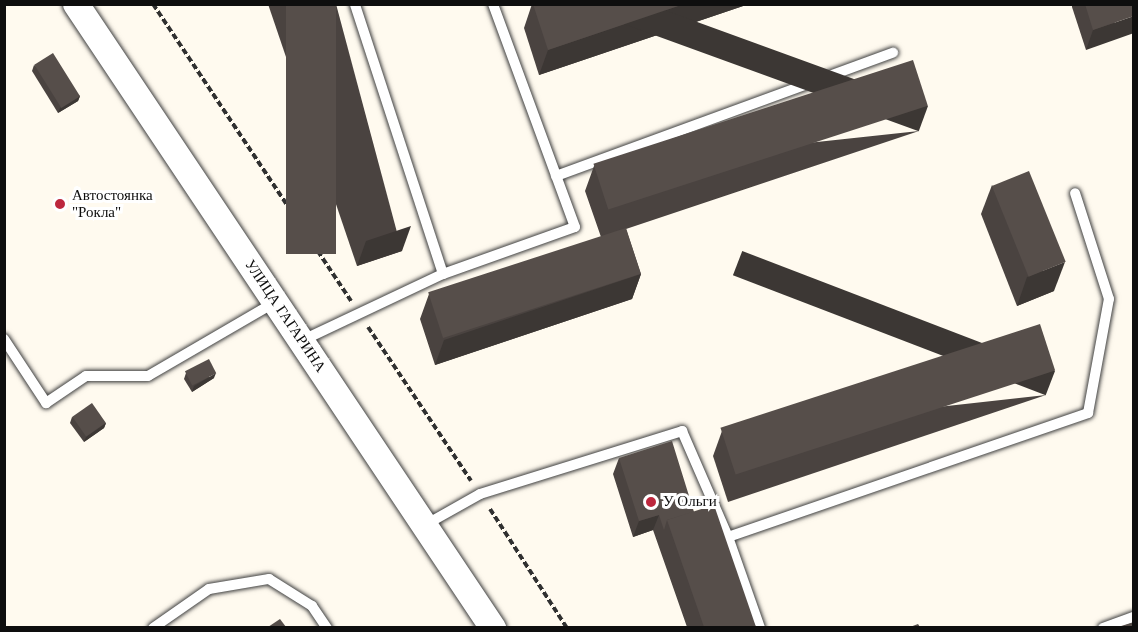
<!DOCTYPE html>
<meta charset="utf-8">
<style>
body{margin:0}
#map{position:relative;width:1138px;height:632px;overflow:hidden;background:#fffaef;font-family:Georgia,serif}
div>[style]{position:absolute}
.path>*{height:4px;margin-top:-2px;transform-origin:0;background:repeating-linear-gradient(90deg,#303030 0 6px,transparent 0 9px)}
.roads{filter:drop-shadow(0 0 2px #414141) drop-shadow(0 0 2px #414141)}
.service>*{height:10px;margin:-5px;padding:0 5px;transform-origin:5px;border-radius:5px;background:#fff}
.tertiary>*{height:26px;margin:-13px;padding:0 13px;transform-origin:13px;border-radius:13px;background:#fff}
.wall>*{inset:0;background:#4a4340}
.shaded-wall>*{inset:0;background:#3c3734;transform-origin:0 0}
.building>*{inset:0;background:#564e4a;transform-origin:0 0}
.dots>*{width:16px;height:16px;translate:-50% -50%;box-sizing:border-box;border:3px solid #fff;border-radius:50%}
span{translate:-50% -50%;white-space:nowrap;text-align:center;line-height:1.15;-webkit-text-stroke:6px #fff;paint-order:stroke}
.poi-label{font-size:15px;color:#0e0e0e}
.left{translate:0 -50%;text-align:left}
.street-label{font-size:15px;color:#0e0e0e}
.frame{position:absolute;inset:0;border:6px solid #0e0e0e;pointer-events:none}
</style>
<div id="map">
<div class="path">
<i style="left:153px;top:4px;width:357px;rotate:56.3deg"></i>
<i style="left:368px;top:327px;width:185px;rotate:56.2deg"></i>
<i style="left:490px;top:509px;width:142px;rotate:57.1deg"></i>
</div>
<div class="roads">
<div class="service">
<i style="left:556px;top:176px;width:359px;rotate:-20.1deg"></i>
<i style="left:443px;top:274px;width:140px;rotate:-19.6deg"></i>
<i style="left:575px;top:227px;width:238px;rotate:-110.2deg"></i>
<i style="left:4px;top:339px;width:77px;rotate:56.7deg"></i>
<i style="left:46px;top:403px;width:48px;rotate:-34deg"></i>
<i style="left:86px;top:376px;width:62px"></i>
<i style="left:148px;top:376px;width:147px;rotate:-30.2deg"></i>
<i style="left:301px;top:341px;width:157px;rotate:-25.3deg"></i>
<i style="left:443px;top:274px;width:284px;rotate:-108.1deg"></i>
<i style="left:425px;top:525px;width:63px;rotate:-29.4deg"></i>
<i style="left:480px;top:494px;width:212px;rotate:-17.3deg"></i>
<i style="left:682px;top:431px;width:116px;rotate:66.5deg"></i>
<i style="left:728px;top:537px;width:381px;rotate:-19deg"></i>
<i style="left:1088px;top:413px;width:116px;rotate:-79.6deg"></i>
<i style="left:1109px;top:299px;width:111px;rotate:-107.8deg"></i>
<i style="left:728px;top:537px;width:96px;rotate:70.6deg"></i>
<i style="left:153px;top:628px;width:68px;rotate:-34.9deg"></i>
<i style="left:209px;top:589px;width:61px;rotate:-9.5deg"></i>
<i style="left:269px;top:579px;width:51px;rotate:32.1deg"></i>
<i style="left:312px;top:606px;width:27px;rotate:56deg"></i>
<i style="left:1103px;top:628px;width:33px;rotate:-20deg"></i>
</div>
<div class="tertiary">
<i style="left:76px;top:4px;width:751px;rotate:56.25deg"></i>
</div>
</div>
<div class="wall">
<i style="clip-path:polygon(268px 4px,336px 4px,402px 251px,357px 266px)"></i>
<i style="clip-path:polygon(532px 4px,749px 4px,539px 75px,524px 28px)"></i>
<i style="clip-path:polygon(1072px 4px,1134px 4px,1086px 50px,1072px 7px)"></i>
<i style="clip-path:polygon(34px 65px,80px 96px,78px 101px,58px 113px,32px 71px)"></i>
<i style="clip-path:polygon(919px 131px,626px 229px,641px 274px,632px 299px,435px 365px,420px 319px,429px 294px,601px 237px,585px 191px,594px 166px)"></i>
<i style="clip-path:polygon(992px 185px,1054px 291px,1017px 306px,981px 214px)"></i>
<i style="clip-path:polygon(186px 373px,214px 378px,192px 392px,184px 379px)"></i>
<i style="clip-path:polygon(1046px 395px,728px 502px,713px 456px,722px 431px)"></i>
<i style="clip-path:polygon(72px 417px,106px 423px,104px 428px,84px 442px,70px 423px)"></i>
<i style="clip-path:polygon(619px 458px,694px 512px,756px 627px,687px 627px,653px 530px,633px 537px,613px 474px)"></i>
</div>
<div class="shaded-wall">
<i style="clip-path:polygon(684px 4px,749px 4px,539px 75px,548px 50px)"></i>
<i style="clip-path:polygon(1134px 16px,1134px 33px,1086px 50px,1093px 30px)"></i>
<i style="clip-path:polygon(80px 96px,78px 101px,58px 113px,60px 108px)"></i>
<i style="left:928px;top:106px;width:27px;height:335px;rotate:110deg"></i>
<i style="clip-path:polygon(411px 226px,402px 251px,357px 266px,366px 241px)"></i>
<i style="clip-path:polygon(1065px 262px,1054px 291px,1017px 306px,1027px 277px)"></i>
<i style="clip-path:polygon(641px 274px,632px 299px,435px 365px,444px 340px)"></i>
<i style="left:1055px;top:371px;width:26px;height:335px;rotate:111deg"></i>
<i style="clip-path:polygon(216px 373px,214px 378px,192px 392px,194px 386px)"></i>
<i style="clip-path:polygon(106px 423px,104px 428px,84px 442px,86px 437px)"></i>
<i style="clip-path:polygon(659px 515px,653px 530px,633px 537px,639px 521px)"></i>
</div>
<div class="building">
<i style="left:286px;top:4px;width:50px;height:250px"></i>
<i style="clip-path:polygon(533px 4px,684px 4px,548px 50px)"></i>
<i style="clip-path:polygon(1085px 4px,1134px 4px,1134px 16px,1093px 30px)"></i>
<i style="left:53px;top:53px;width:51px;height:22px;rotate:58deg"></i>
<i style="left:913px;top:60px;width:48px;height:336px;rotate:72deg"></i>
<i style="left:1029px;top:171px;width:98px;height:40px;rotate:68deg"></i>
<i style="left:626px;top:228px;width:48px;height:208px;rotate:72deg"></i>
<i style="left:1040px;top:324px;width:49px;height:336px;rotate:72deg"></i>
<i style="left:209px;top:359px;width:16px;height:27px;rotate:63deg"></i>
<i style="left:92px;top:403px;width:24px;height:24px;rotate:55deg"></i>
<i style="clip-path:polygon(672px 441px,694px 512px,667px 520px,664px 530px,659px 515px,639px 521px,619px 458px)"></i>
<i style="clip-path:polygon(714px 505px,756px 627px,704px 627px,667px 520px)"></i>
<i style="clip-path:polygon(280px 619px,286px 627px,268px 627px)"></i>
<i style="clip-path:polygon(1134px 622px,1134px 627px,1118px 627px)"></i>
<i style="clip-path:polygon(918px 624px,920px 627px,910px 627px)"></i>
</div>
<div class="dots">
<i style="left:60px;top:204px;background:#bd273d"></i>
<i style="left:651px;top:502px;background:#bd273d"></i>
</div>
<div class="poi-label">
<span class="left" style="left:72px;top:204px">Автостоянка<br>"Рокла"</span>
<span class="left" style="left:663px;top:502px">У Ольги</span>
</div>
<div class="street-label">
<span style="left:285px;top:316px;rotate:56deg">УЛИЦА ГАГАРИНА</span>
</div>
<div class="frame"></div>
</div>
